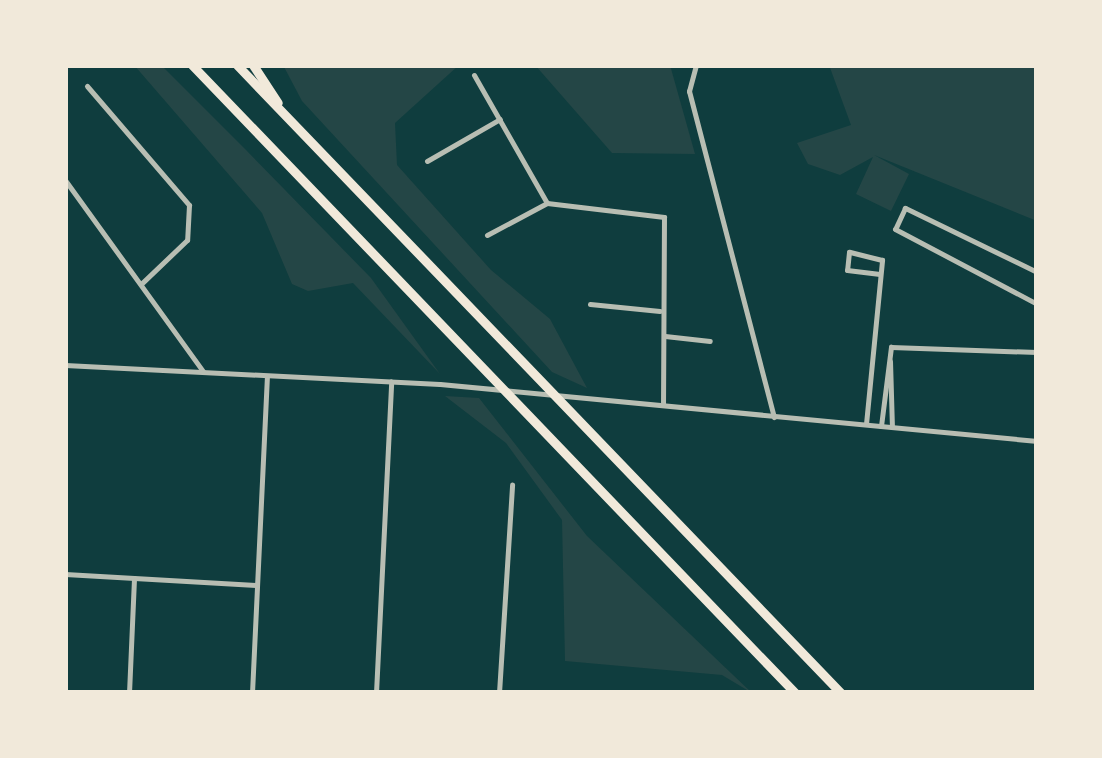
<!DOCTYPE html>
<style>
body{margin:0}
#map{position:relative;width:1102px;height:758px;overflow:hidden;background:#0f3d3e;font-family:"IBM Plex Sans",sans-serif}
div>[style]{position:absolute}
.green>*{inset:0;background:#244646}
.minor>*{height:5px;margin:-2.5px;padding:0 2.5px;transform-origin:2.5px;border-radius:2.5px;background:#b8beb3}
.tertiary>*{height:5px;margin:-2.5px;padding:0 2.5px;transform-origin:2.5px;border-radius:2.5px;background:#b8beb3}
.motorway>*{height:9px;margin:-4.5px;padding:0 4.5px;transform-origin:4.5px;border-radius:4.5px;background:#f1e9da}
span{translate:-50% -50%;white-space:nowrap;text-align:center;line-height:1.15;-webkit-text-stroke:8px #f1e9da;paint-order:stroke}
.frame{position:absolute;inset:0;border:68px solid #f1e9da;pointer-events:none}
</style>
<div id="map">
<div class="green">
<i style="clip-path:polygon(134px 65px,161px 65px,247px 151px,371px 278px,440px 374px,353px 283px,308px 291px,292px 284px,262px 213px)"></i>
<i style="clip-path:polygon(283px 65px,459px 65px,395px 123px,397px 165px,491px 270px,550px 319px,587px 388px,552px 372px,302px 101px)"></i>
<i style="clip-path:polygon(535px 65px,670px 65px,695px 154px,612px 153px)"></i>
<i style="clip-path:polygon(829px 65px,1037px 65px,1037px 221px,874px 155px,909px 174px,891px 211px,856px 194px,873px 157px,840px 175px,808px 164px,797px 143px,851px 125px)"></i>
<i style="clip-path:polygon(445px 396px,479px 398px,587px 536px,752px 693px,722px 675px,565px 661px,562px 520px,506px 443px)"></i>
</div>
<div class="minor">
<i style="left:696px;top:65px;width:27px;rotate:105deg"></i>
<i style="left:689px;top:91px;width:337px;rotate:75.4deg"></i>
<i style="left:474px;top:75px;width:147px;rotate:60.3deg"></i>
<i style="left:547px;top:203px;width:118px;rotate:6.8deg"></i>
<i style="left:664px;top:217px;width:188px;rotate:90.3deg"></i>
<i style="left:87px;top:86px;width:157px;rotate:49.4deg"></i>
<i style="left:189px;top:205px;width:35px;rotate:93deg"></i>
<i style="left:187px;top:240px;width:62px;rotate:136.3deg"></i>
<i style="left:427px;top:161px;width:84px;rotate:-29.9deg"></i>
<i style="left:65px;top:180px;width:236px;rotate:54.2deg"></i>
<i style="left:487px;top:235px;width:68px;rotate:-28.1deg"></i>
<i style="left:1037px;top:272px;width:147px;rotate:-154.1deg"></i>
<i style="left:905px;top:208px;width:23px;rotate:115deg"></i>
<i style="left:895px;top:229px;width:161px;rotate:27.8deg"></i>
<i style="left:590px;top:304px;width:70px;rotate:5.7deg"></i>
<i style="left:665px;top:336px;width:45px;rotate:6.3deg"></i>
<i style="left:890px;top:361px;width:66px;rotate:88.3deg"></i>
<i style="left:866px;top:424px;width:165px;rotate:-84.4deg"></i>
<i style="left:882px;top:260px;width:34px;rotate:-166deg"></i>
<i style="left:849px;top:252px;width:18px;rotate:96deg"></i>
<i style="left:847px;top:270px;width:33px;rotate:7deg"></i>
<i style="left:881px;top:426px;width:80px;rotate:-82.8deg"></i>
<i style="left:891px;top:347px;width:146px;rotate:2deg"></i>
<i style="left:65px;top:574px;width:192px;rotate:3.3deg"></i>
<i style="left:129px;top:693px;width:115px;rotate:-87.5deg"></i>
<i style="left:252px;top:693px;width:317px;rotate:-87.3deg"></i>
<i style="left:376px;top:693px;width:312px;rotate:-87.2deg"></i>
<i style="left:499px;top:693px;width:209px;rotate:-86.4deg"></i>
</div>
<div class="tertiary">
<i style="left:65px;top:365px;width:375px;rotate:2.9deg"></i>
<i style="left:440px;top:384px;width:600px;rotate:5.45deg"></i>
</div>
<div class="motorway">
<i style="left:192px;top:65px;width:871px;rotate:46.16deg"></i>
<i style="left:237px;top:65px;width:871px;rotate:46.12deg"></i>
<i style="left:253px;top:65px;width:45px;rotate:56.7deg"></i>
</div>
<div class="frame"></div>
</div>
